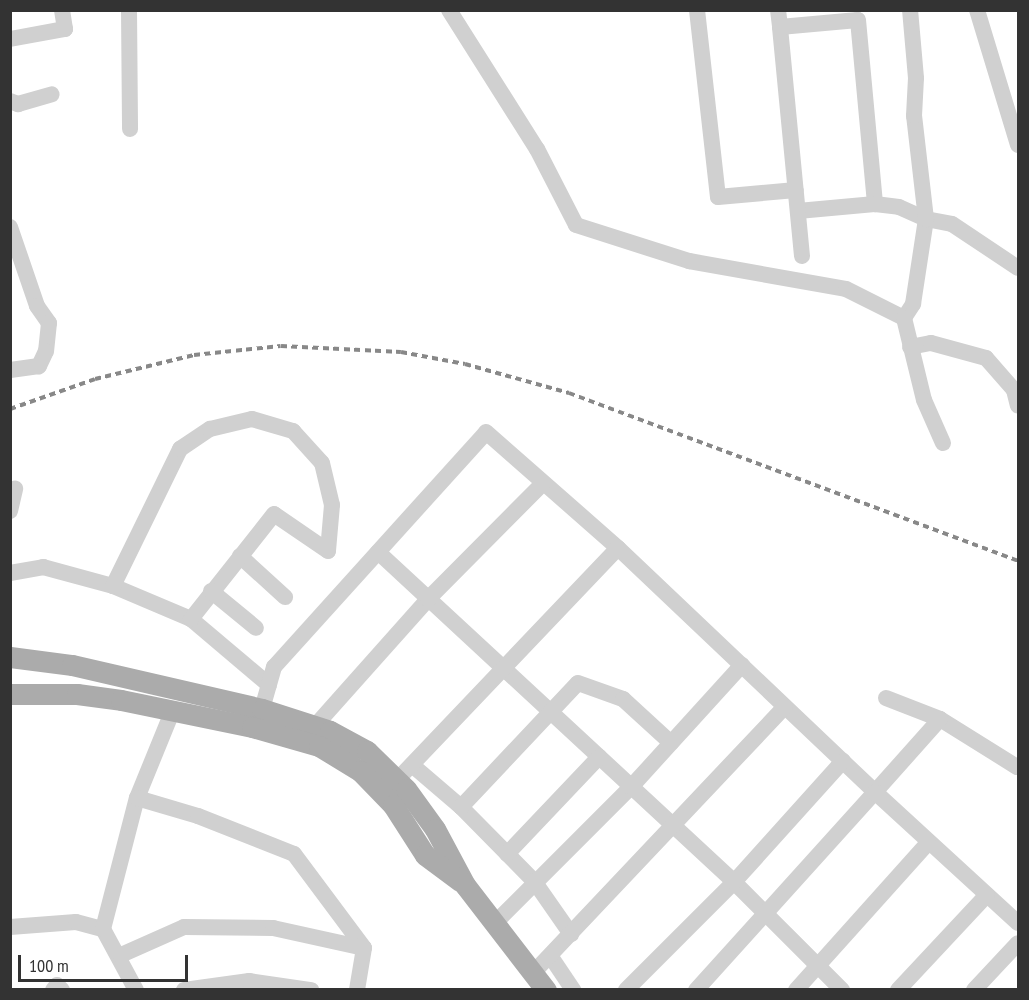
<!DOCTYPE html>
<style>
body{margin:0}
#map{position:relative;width:1029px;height:1000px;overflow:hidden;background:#fff;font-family:"PT Sans Narrow",sans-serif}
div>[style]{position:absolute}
.minor>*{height:16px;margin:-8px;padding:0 8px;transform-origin:8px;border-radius:8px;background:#d0d0d0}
.major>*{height:21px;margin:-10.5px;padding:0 10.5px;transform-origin:10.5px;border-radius:10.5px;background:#ababab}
.rail>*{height:4px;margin-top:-2px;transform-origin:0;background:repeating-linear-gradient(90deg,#888 0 6px,transparent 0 10.5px)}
span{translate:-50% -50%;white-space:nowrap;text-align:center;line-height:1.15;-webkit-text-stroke:6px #fff;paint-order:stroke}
.frame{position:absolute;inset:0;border:12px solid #333;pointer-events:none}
.scale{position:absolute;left:18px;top:955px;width:170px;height:27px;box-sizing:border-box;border:3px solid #333;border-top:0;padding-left:8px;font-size:18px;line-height:21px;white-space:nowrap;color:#333;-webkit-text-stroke:4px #fff;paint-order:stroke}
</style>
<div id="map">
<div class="minor">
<i style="left:129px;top:10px;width:119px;rotate:89.5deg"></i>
<i style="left:449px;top:10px;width:165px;rotate:57.7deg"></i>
<i style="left:537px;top:149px;width:85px;rotate:62.8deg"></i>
<i style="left:576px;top:225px;width:119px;rotate:17.7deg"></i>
<i style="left:689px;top:261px;width:159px;rotate:10.1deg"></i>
<i style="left:846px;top:289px;width:65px;rotate:26.6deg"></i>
<i style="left:904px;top:318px;width:17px;rotate:-57deg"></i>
<i style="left:913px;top:304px;width:86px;rotate:-81.3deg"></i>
<i style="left:926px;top:219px;width:26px;rotate:11deg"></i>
<i style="left:952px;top:224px;width:79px;rotate:33.7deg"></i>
<i style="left:697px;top:10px;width:188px;rotate:83.6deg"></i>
<i style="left:718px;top:197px;width:78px;rotate:-5.1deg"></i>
<i style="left:778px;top:10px;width:17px;rotate:83deg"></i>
<i style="left:977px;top:10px;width:141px;rotate:73.1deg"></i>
<i style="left:10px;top:39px;width:56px;rotate:-10.3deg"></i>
<i style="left:65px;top:29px;width:19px;rotate:-99deg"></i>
<i style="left:10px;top:101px;width:9px;rotate:21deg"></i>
<i style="left:18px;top:104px;width:35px;rotate:-16deg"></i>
<i style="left:798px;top:211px;width:77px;rotate:-5.2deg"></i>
<i style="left:10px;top:227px;width:83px;rotate:71.1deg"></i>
<i style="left:37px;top:306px;width:21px;rotate:55deg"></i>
<i style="left:49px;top:323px;width:28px;rotate:96deg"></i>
<i style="left:46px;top:351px;width:17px;rotate:115deg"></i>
<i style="left:39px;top:366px;width:29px;rotate:172deg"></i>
<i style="left:802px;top:256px;width:230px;rotate:-95.5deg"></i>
<i style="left:780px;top:27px;width:78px;rotate:-5.1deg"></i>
<i style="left:858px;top:20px;width:185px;rotate:84.7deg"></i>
<i style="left:875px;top:204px;width:24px;rotate:7deg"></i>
<i style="left:899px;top:207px;width:30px;rotate:24deg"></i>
<i style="left:926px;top:219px;width:104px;rotate:-96.6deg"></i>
<i style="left:914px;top:116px;width:38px;rotate:-87deg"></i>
<i style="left:916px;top:78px;width:68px;rotate:-95deg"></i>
<i style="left:904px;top:318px;width:84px;rotate:76.3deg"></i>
<i style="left:924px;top:400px;width:47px;rotate:66.2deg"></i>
<i style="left:910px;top:347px;width:21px;rotate:-11deg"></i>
<i style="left:931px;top:343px;width:57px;rotate:15.3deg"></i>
<i style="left:986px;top:358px;width:43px;rotate:48.8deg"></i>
<i style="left:1014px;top:390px;width:16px;rotate:76deg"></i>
<i style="left:10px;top:511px;width:23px;rotate:-77deg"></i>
<i style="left:378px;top:552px;width:485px;rotate:42.8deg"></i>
<i style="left:734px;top:882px;width:153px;rotate:45deg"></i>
<i style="left:240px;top:556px;width:61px;rotate:42.3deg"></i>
<i style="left:10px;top:573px;width:34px;rotate:-10deg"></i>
<i style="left:43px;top:567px;width:73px;rotate:15.2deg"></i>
<i style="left:113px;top:586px;width:85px;rotate:22.9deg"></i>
<i style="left:191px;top:619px;width:102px;rotate:40.2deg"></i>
<i style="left:113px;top:586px;width:153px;rotate:-63.9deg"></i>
<i style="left:180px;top:449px;width:36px;rotate:-34deg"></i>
<i style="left:210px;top:429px;width:43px;rotate:-13.4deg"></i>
<i style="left:252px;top:419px;width:43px;rotate:16.3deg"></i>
<i style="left:293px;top:431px;width:43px;rotate:47.8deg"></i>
<i style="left:322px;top:463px;width:43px;rotate:76.6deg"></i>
<i style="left:332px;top:505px;width:46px;rotate:95deg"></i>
<i style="left:328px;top:551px;width:65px;rotate:-145.6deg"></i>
<i style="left:274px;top:514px;width:134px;rotate:128.3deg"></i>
<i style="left:211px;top:591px;width:58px;rotate:39.4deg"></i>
<i style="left:886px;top:698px;width:58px;rotate:21.3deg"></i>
<i style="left:940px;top:719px;width:91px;rotate:31.9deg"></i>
<i style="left:262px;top:709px;width:44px;rotate:-74.1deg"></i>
<i style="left:274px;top:667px;width:316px;rotate:-47.9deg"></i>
<i style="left:486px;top:432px;width:176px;rotate:41.3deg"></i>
<i style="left:618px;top:548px;width:354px;rotate:43.5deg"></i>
<i style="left:875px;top:792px;width:267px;rotate:132.1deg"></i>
<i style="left:940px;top:719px;width:98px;rotate:131.7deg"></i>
<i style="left:875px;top:792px;width:194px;rotate:42.5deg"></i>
<i style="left:315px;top:726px;width:170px;rotate:-48.3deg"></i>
<i style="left:428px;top:599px;width:163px;rotate:-45.2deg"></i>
<i style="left:412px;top:765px;width:65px;rotate:40.6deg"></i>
<i style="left:461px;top:807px;width:104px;rotate:45.4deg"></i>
<i style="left:534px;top:881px;width:65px;rotate:55.1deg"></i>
<i style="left:397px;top:780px;width:320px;rotate:-46.4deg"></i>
<i style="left:137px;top:798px;width:95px;rotate:-67.8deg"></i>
<i style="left:461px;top:807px;width:170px;rotate:-46.7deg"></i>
<i style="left:578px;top:683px;width:48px;rotate:19.6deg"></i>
<i style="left:623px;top:699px;width:65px;rotate:42.5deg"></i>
<i style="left:507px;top:854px;width:134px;rotate:-46.5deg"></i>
<i style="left:496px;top:922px;width:191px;rotate:-45deg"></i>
<i style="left:631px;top:787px;width:165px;rotate:-47.7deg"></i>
<i style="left:10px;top:927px;width:66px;rotate:-4.3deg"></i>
<i style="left:76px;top:922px;width:28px;rotate:15deg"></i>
<i style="left:103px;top:929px;width:69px;rotate:61.6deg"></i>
<i style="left:103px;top:929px;width:135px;rotate:-75.5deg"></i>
<i style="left:137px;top:798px;width:64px;rotate:16.4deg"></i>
<i style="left:198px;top:816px;width:103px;rotate:21.6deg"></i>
<i style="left:294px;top:854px;width:117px;rotate:53.3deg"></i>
<i style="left:364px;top:948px;width:43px;rotate:99.5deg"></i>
<i style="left:121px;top:955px;width:69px;rotate:-24deg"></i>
<i style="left:184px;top:927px;width:89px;rotate:0.6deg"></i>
<i style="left:273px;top:928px;width:93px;rotate:12.4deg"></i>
<i style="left:551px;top:957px;width:40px;rotate:56deg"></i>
<i style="left:534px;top:972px;width:365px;rotate:-46.6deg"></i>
<i style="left:53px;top:990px;width:6px;rotate:-51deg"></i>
<i style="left:57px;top:985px;width:7px;rotate:45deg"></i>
<i style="left:184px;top:990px;width:66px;rotate:-7.9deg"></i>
<i style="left:249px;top:981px;width:63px;rotate:8.3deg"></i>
<i style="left:626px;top:990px;width:153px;rotate:-45deg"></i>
<i style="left:734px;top:882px;width:163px;rotate:-48deg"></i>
<i style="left:796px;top:990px;width:198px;rotate:-48.1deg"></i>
<i style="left:898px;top:990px;width:130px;rotate:-46.9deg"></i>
<i style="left:974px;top:990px;width:64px;rotate:-46.9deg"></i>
</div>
<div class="major">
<i style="left:10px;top:657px;width:63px;rotate:7.4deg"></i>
<i style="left:72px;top:665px;width:195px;rotate:13deg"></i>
<i style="left:262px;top:709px;width:71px;rotate:17.9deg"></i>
<i style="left:330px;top:731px;width:42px;rotate:28.4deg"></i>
<i style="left:367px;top:751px;width:54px;rotate:44.3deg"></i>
<i style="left:406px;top:789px;width:49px;rotate:54.1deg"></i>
<i style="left:435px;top:829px;width:64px;rotate:61.8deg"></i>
<i style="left:465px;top:885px;width:133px;rotate:52.4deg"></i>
<i style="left:10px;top:694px;width:67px"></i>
<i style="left:77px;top:694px;width:44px;rotate:7.8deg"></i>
<i style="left:121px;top:700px;width:134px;rotate:11.6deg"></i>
<i style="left:252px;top:727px;width:70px;rotate:15.8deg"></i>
<i style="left:319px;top:746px;width:48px;rotate:31.4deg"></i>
<i style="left:360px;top:771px;width:47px;rotate:45.9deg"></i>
<i style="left:393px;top:805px;width:59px;rotate:57.4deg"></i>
<i style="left:425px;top:855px;width:44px;rotate:36.6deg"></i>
</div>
<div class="rail">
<i style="left:10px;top:409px;width:90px;rotate:-19.4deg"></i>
<i style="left:95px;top:379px;width:102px;rotate:-13.6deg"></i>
<i style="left:194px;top:355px;width:87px;rotate:-5.9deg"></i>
<i style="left:281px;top:346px;width:120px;rotate:2.9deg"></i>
<i style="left:401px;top:352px;width:65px;rotate:10.6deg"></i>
<i style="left:465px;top:364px;width:108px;rotate:15.6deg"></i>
<i style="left:569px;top:393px;width:479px;rotate:20.5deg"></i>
</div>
<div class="frame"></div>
<div class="scale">100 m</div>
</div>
